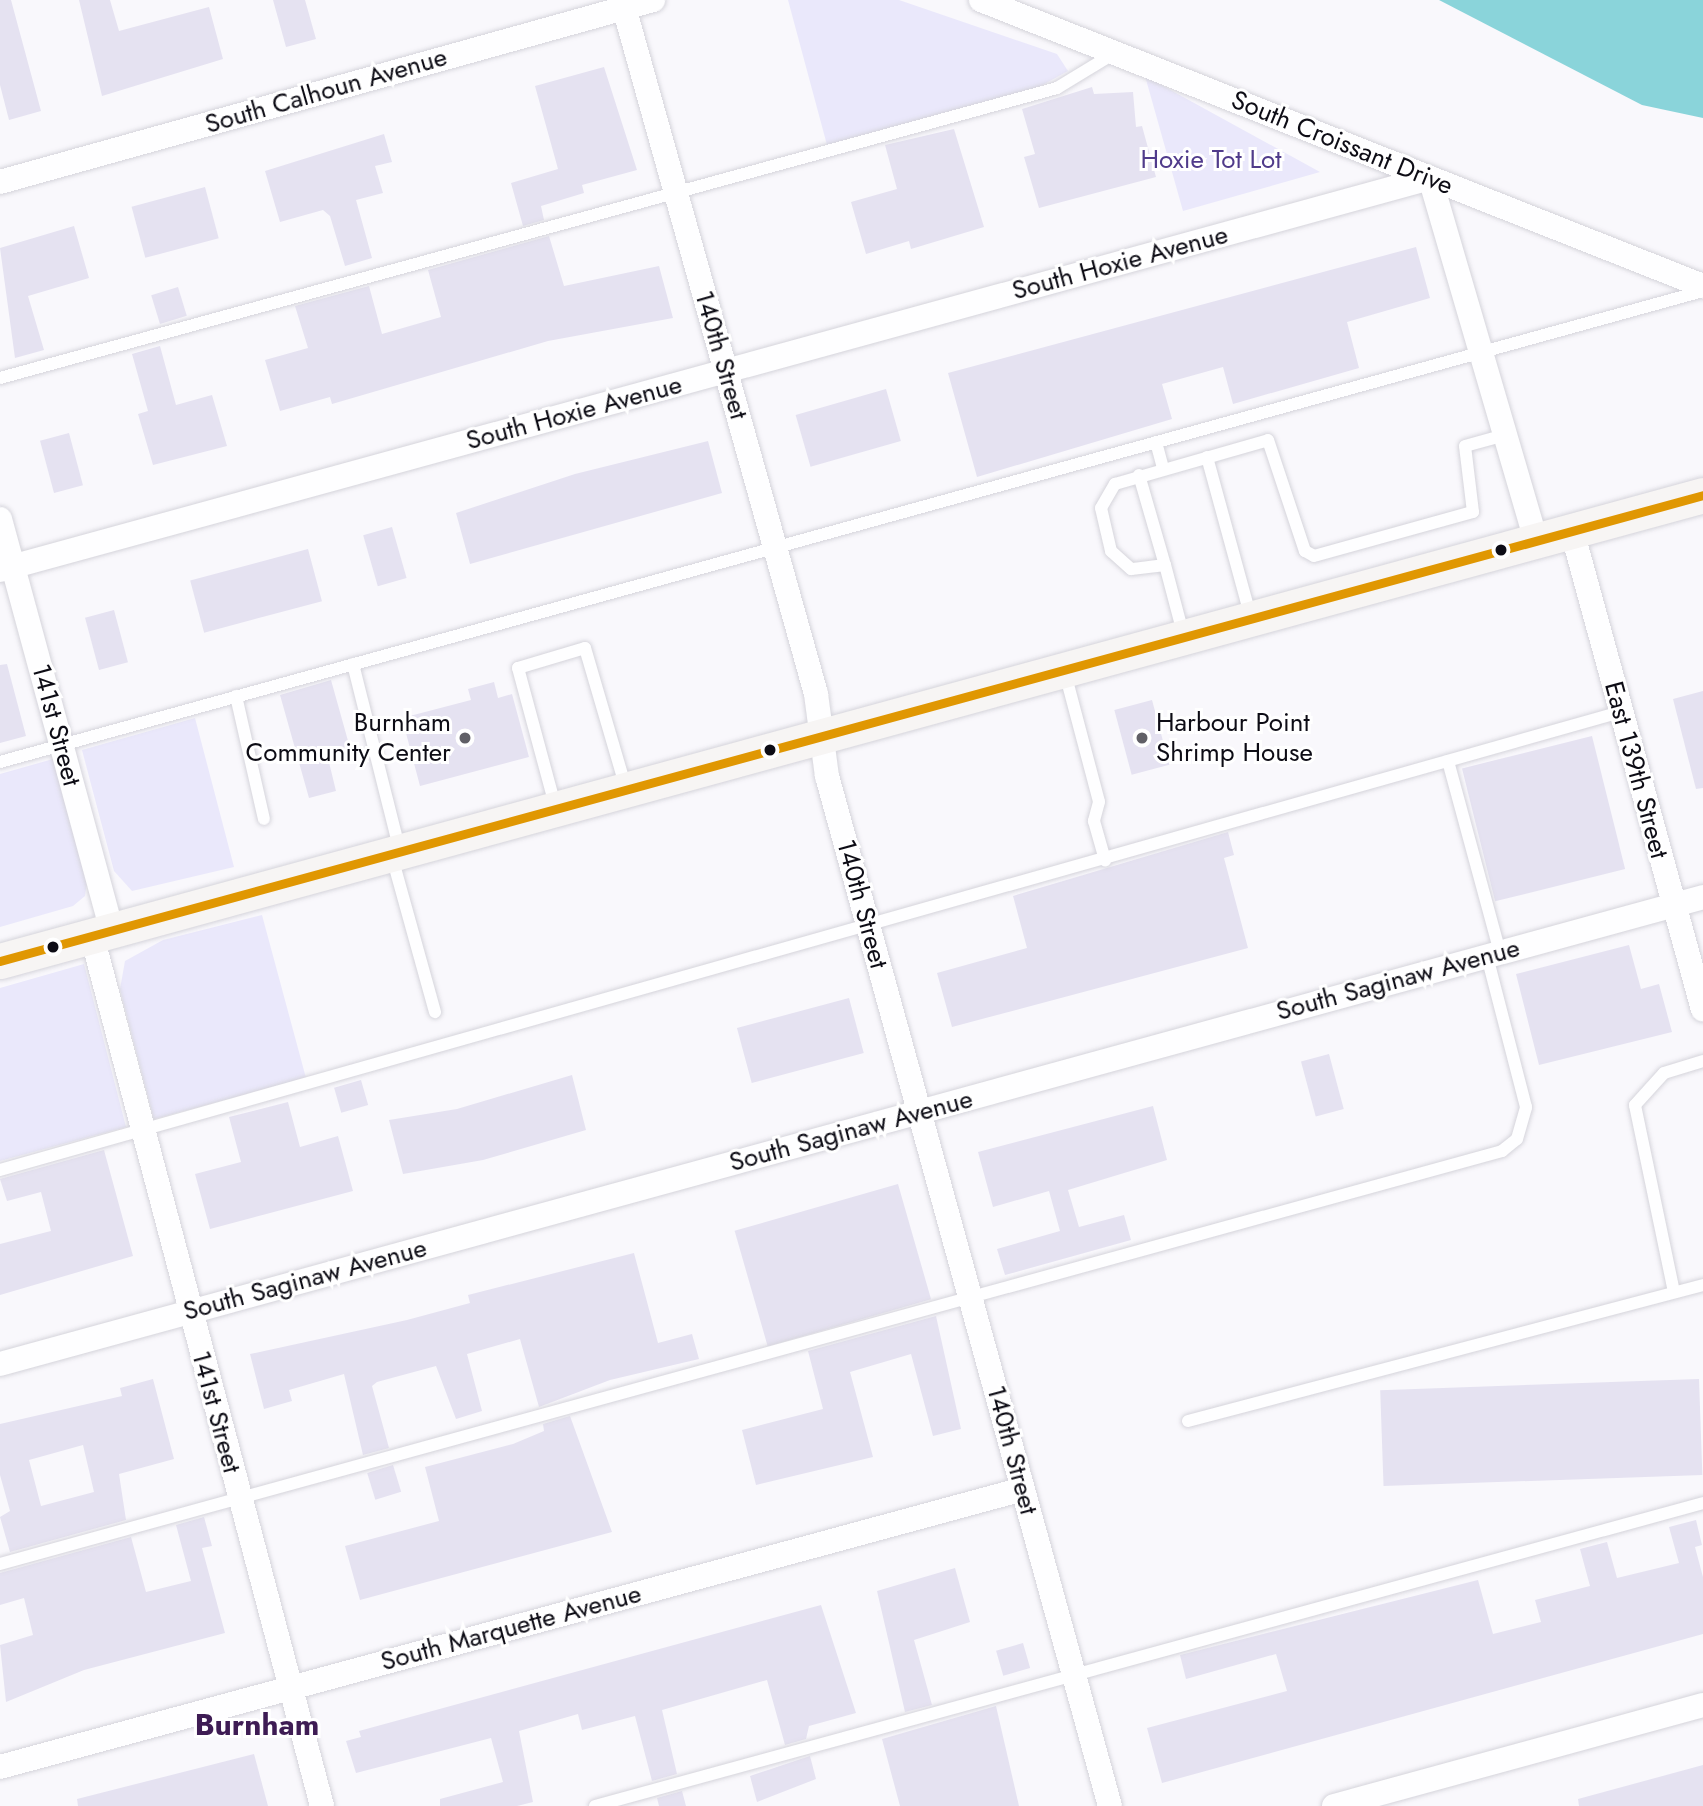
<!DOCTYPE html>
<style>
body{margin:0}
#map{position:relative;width:1703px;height:1806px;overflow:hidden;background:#f9f8fc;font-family:Jost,sans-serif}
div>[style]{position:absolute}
.green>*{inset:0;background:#eae8fb}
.water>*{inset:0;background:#8ad4da}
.building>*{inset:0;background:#e5e2f1;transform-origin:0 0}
.roads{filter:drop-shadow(0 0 2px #d5d4db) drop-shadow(0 0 2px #d5d4db)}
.lane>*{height:12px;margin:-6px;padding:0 6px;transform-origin:6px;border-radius:6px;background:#fefeff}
.street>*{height:24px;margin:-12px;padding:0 12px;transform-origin:12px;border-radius:12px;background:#fefeff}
.secondary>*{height:35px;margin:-17.5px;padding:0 17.5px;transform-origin:17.5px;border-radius:17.5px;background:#f7f5f4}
.bus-1>*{height:9px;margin:-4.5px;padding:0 4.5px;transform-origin:4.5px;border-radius:4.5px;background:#e09702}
.dots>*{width:19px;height:19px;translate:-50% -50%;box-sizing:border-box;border:4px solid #fff;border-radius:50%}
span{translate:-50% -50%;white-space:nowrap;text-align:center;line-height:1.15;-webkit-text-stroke:6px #fff;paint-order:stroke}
.street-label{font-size:26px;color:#0d0c15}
.park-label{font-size:26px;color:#503b8b}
.poi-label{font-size:26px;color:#0d0c15}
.right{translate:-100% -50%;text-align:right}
.left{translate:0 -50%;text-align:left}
.quarter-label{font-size:30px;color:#3e1c54;font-weight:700}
</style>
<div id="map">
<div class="green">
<i style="clip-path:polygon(788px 0,899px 0,1057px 54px,1068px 71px,1037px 88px,827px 145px)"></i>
<i style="clip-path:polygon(1145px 76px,1320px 172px,1183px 211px)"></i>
<i style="clip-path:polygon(195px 718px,234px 867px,132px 891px,114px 871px,82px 750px)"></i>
<i style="clip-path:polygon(53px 759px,87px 882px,85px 896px,73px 906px,0 927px,0 774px)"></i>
<i style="clip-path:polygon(262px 915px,306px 1078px,154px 1119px,120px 989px,125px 961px,163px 940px)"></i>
<i style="clip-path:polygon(84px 964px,126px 1127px,0 1161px,0 988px)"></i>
</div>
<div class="water">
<i style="clip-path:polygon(1439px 0,1703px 0,1703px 118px,1642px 105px)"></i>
</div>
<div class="building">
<i style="clip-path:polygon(0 0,11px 0,41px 111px,9px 120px,0 85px)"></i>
<i style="clip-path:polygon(79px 0,110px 0,119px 31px,209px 7px,223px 59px,102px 96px)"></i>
<i style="clip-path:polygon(273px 0,305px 0,316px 39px,286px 47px)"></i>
<i style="clip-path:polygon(604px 67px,637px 170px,582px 185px,584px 193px,541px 206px,544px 220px,523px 226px,511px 183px,558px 169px,535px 86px)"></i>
<i style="clip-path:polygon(1092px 87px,1094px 94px,1133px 92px,1136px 127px,1142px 126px,1156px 177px,1039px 208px,1024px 157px,1035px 154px,1022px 109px)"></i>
<i style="clip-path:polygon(954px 129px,984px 227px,911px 249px,909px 241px,866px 254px,851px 202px,897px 189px,885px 145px)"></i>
<i style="clip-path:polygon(384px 134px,392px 162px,375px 166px,383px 193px,356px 200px,372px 258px,345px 266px,330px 216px,323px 210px,280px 222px,265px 171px)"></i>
<i style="left:205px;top:187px;width:53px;height:76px;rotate:75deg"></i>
<i style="clip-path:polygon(74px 226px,89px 278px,28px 296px,44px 350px,15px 358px,0 248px)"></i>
<i style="clip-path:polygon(549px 236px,564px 286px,659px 266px,673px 318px,548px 341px,332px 404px,330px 397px,280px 411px,265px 360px,308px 348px,295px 306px,369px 286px,382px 334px,441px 317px,428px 270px)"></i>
<i style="clip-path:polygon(1416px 247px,1430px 298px,1347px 322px,1359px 368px,1233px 404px,1223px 367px,1162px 384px,1172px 419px,977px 477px,948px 373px)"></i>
<i style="left:178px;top:287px;width:30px;height:28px;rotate:73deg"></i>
<i style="clip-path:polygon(160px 346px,176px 405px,212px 395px,227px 446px,153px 465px,138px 414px,148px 411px,132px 354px)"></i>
<i style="left:886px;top:389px;width:54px;height:94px;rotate:74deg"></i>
<i style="left:69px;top:433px;width:54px;height:30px;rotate:75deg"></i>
<i style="clip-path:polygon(708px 441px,722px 493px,470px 564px,456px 513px,575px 474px)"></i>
<i style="left:392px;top:527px;width:53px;height:30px;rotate:74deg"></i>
<i style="left:308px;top:549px;width:54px;height:122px;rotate:75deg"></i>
<i style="left:114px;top:610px;width:54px;height:30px;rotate:75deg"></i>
<i style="clip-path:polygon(7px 664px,26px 736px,0 743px,0 665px)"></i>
<i style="clip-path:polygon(331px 680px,350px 748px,327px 754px,336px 791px,309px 798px,280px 695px)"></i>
<i style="clip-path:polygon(494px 682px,498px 698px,512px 694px,529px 757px,420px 786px,402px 718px,471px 700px,468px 689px)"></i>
<i style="clip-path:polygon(1703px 691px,1703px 788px,1696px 789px,1673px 699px)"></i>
<i style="left:1152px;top:700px;width:67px;height:39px;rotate:75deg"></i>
<i style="left:1592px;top:736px;width:137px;height:134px;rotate:76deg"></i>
<i style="clip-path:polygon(1228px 832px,1234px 855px,1224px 858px,1248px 948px,952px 1027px,937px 973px,1027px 948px,1013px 896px)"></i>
<i style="clip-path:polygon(1629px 945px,1641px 989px,1659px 984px,1672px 1032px,1539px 1065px,1516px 974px)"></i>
<i style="left:849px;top:998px;width:57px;height:116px;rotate:75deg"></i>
<i style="left:1329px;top:1054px;width:57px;height:29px;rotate:75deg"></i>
<i style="clip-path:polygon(572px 1075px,586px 1130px,483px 1160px,403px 1174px,389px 1120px,457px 1109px)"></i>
<i style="left:361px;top:1080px;width:26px;height:28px;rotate:74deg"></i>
<i style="clip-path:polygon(288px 1102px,300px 1147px,338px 1136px,353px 1191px,210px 1229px,195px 1174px,241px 1162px,229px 1117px)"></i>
<i style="clip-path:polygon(1153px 1106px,1167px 1160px,1068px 1190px,1079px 1227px,1124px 1215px,1131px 1240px,1005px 1275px,997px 1249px,1060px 1231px,1049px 1191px,993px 1207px,978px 1152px)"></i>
<i style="clip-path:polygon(104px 1150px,133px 1256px,0 1295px,0 1244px,51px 1231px,41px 1192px,7px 1201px,0 1179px)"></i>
<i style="left:898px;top:1184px;width:120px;height:170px;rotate:74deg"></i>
<i style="clip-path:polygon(634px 1253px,658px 1343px,692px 1334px,699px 1359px,610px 1380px,539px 1407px,520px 1339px,467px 1354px,482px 1411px,456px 1419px,436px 1366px,377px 1382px,372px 1386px,389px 1448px,363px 1455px,344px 1374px,289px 1390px,292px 1401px,264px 1409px,250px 1354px,407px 1320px,470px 1303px,468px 1295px)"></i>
<i style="clip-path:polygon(936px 1316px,961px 1429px,933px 1436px,911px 1354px,850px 1372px,873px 1457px,756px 1485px,742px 1430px,823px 1409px,808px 1351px)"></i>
<i style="clip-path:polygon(evenodd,153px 1379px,174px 1459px,119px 1474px,126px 1520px,10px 1552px,0 1517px,10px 1511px,0 1475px,0 1424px,122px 1396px,120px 1388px,153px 1379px,83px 1445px,94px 1492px,41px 1506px,29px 1460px,83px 1445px)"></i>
<i style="left:1699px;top:1379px;width:96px;height:319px;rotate:88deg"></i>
<i style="clip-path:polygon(570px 1416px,612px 1532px,360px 1600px,345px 1546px,439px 1521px,425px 1467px,513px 1444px,544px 1431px,543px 1424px)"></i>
<i style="left:393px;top:1465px;width:28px;height:27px;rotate:73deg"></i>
<i style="clip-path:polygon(204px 1517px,212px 1546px,202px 1548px,225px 1633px,84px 1670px,6px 1702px,0 1645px,33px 1635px,24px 1598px,0 1605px,0 1573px,131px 1537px,146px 1592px,191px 1581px,176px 1525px)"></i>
<i style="clip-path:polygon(1696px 1520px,1702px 1545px,1695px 1547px,1703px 1577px,1703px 1634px,1162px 1783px,1147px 1728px,1287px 1691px,1276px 1654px,1186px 1679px,1180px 1655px,1478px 1580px,1493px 1634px,1541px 1622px,1535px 1600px,1590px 1586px,1580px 1549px,1607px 1542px,1617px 1578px,1679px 1563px,1669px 1527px)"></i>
<i style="clip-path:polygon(955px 1568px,970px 1622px,914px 1640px,932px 1705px,905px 1712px,877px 1591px)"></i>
<i style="clip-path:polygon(821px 1605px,856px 1713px,809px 1726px,806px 1739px,785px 1745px,767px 1680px,662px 1710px,677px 1774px,652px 1781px,635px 1716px,582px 1730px,578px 1714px,519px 1731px,533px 1802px,517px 1806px,440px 1806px,440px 1799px,503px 1782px,491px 1738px,356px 1773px,346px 1741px,361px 1737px,359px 1731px)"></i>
<i style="left:1023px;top:1643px;width:26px;height:28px;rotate:74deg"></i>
<i style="clip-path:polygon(996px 1706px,1019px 1806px,900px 1806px,882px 1739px)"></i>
<i style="clip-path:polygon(254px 1754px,268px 1806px,78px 1806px,77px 1799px)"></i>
<i style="clip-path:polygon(810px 1756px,816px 1779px,757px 1802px,750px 1776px)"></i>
<i style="clip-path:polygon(1703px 1765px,1703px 1806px,1579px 1806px,1578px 1799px)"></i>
<i style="clip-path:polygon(682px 1791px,686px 1806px,659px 1806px,657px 1798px)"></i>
</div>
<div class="roads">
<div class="lane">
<i style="left:0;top:378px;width:1096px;rotate:-15.34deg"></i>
<i style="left:1057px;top:88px;width:66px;rotate:-31.3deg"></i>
<i style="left:1156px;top:442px;width:28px;rotate:75deg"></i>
<i style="left:1207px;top:457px;width:167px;rotate:74.7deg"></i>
<i style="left:1139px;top:475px;width:94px;rotate:73.9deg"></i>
<i style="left:1183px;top:633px;width:70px;rotate:-104.8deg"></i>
<i style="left:1165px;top:565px;width:34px;rotate:173deg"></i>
<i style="left:1131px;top:569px;width:27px;rotate:-138deg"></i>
<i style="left:1111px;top:551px;width:44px;rotate:-103.1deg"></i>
<i style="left:1101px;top:508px;width:28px;rotate:-60deg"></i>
<i style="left:1115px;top:484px;width:159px;rotate:-16deg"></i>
<i style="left:1268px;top:440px;width:117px;rotate:71.6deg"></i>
<i style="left:1305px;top:551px;width:10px;rotate:29deg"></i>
<i style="left:1314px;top:556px;width:165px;rotate:-15.5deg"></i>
<i style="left:1473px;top:512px;width:66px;rotate:-96.9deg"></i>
<i style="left:1465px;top:446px;width:41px;rotate:-15.4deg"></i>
<i style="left:353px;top:664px;width:193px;rotate:75.9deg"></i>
<i style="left:1065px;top:673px;width:133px;rotate:75.2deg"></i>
<i style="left:1099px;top:802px;width:20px;rotate:105deg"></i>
<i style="left:1094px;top:821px;width:41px;rotate:74.2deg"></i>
<i style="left:236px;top:696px;width:126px;rotate:77.2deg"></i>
<i style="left:1448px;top:761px;width:199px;rotate:74.8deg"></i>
<i style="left:0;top:762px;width:1767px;rotate:-15.46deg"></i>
<i style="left:555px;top:805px;width:142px;rotate:-105.1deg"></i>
<i style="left:518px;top:668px;width:70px;rotate:-16.6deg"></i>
<i style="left:585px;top:648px;width:146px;rotate:73.7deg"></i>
<i style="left:392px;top:857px;width:161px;rotate:74.5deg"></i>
<i style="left:0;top:1170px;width:1684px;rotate:-15.78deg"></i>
<i style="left:1674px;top:1292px;width:191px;rotate:-101.8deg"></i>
<i style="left:1635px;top:1105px;width:43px;rotate:-47.8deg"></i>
<i style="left:1664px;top:1073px;width:41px;rotate:-17.1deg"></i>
<i style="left:1188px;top:1421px;width:533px;rotate:-14.79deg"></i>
<i style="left:0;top:1564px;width:1558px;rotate:-15.37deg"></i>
<i style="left:1502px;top:1151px;width:19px;rotate:-39deg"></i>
<i style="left:1517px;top:1139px;width:33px;rotate:-74deg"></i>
<i style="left:1526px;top:1107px;width:156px;rotate:-104.5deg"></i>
<i style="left:595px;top:1806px;width:1149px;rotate:-15.29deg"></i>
</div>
<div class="street">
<i style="left:622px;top:0;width:721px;rotate:74.38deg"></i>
<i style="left:816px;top:694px;width:83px;rotate:82.4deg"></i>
<i style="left:827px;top:776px;width:1068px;rotate:74.64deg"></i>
<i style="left:981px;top:0;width:777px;rotate:21.61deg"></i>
<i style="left:0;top:182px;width:678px;rotate:-15.57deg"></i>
<i style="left:0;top:519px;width:427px;rotate:74.8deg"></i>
<i style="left:1572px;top:531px;width:496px;rotate:74.7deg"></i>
<i style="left:0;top:570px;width:1483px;rotate:-15.33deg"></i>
<i style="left:1430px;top:178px;width:377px;rotate:73.7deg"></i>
<i style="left:92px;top:936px;width:900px;rotate:75.19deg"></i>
<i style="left:0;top:1364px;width:1766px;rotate:-15.33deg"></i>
<i style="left:0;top:1767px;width:1060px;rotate:-15.2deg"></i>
<i style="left:1334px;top:1806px;width:383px;rotate:-15.3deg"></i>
</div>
<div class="secondary">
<i style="left:0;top:961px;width:1766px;rotate:-15.3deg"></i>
</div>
</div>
<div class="bus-1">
<i style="left:0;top:961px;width:1766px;rotate:-15.3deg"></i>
</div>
<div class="dots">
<i style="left:1501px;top:550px;background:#0d0c15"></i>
<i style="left:465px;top:738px;background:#605f66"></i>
<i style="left:1142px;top:738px;background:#605f66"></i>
<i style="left:770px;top:750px;background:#0d0c15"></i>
<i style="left:53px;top:947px;background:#0d0c15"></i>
</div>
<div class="street-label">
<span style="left:326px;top:91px;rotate:-16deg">South Calhoun Avenue</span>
<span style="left:1342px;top:143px;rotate:22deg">South Croissant Drive</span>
<span style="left:1120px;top:263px;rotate:-15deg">South Hoxie Avenue</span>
<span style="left:721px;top:355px;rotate:74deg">140th Street</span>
<span style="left:574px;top:413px;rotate:-15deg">South Hoxie Avenue</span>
<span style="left:56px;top:725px;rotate:75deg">141st Street</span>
<span style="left:1636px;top:770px;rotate:75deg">East 139th Street</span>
<span style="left:862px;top:904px;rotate:75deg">140th Street</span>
<span style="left:1398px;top:980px;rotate:-15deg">South Saginaw Avenue</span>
<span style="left:851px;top:1131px;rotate:-15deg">South Saginaw Avenue</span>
<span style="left:305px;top:1280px;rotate:-15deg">South Saginaw Avenue</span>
<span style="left:216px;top:1412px;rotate:75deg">141st Street</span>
<span style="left:1012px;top:1450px;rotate:75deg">140th Street</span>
<span style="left:511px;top:1628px;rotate:-15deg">South Marquette Avenue</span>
</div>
<div class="park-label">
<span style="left:1211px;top:160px">Hoxie Tot Lot</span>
</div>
<div class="poi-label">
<span class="right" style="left:451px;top:738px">Burnham<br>Community Center</span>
<span class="left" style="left:1156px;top:738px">Harbour Point<br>Shrimp House</span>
</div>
<div class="quarter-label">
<span style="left:257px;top:1725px">Burnham</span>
</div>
</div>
